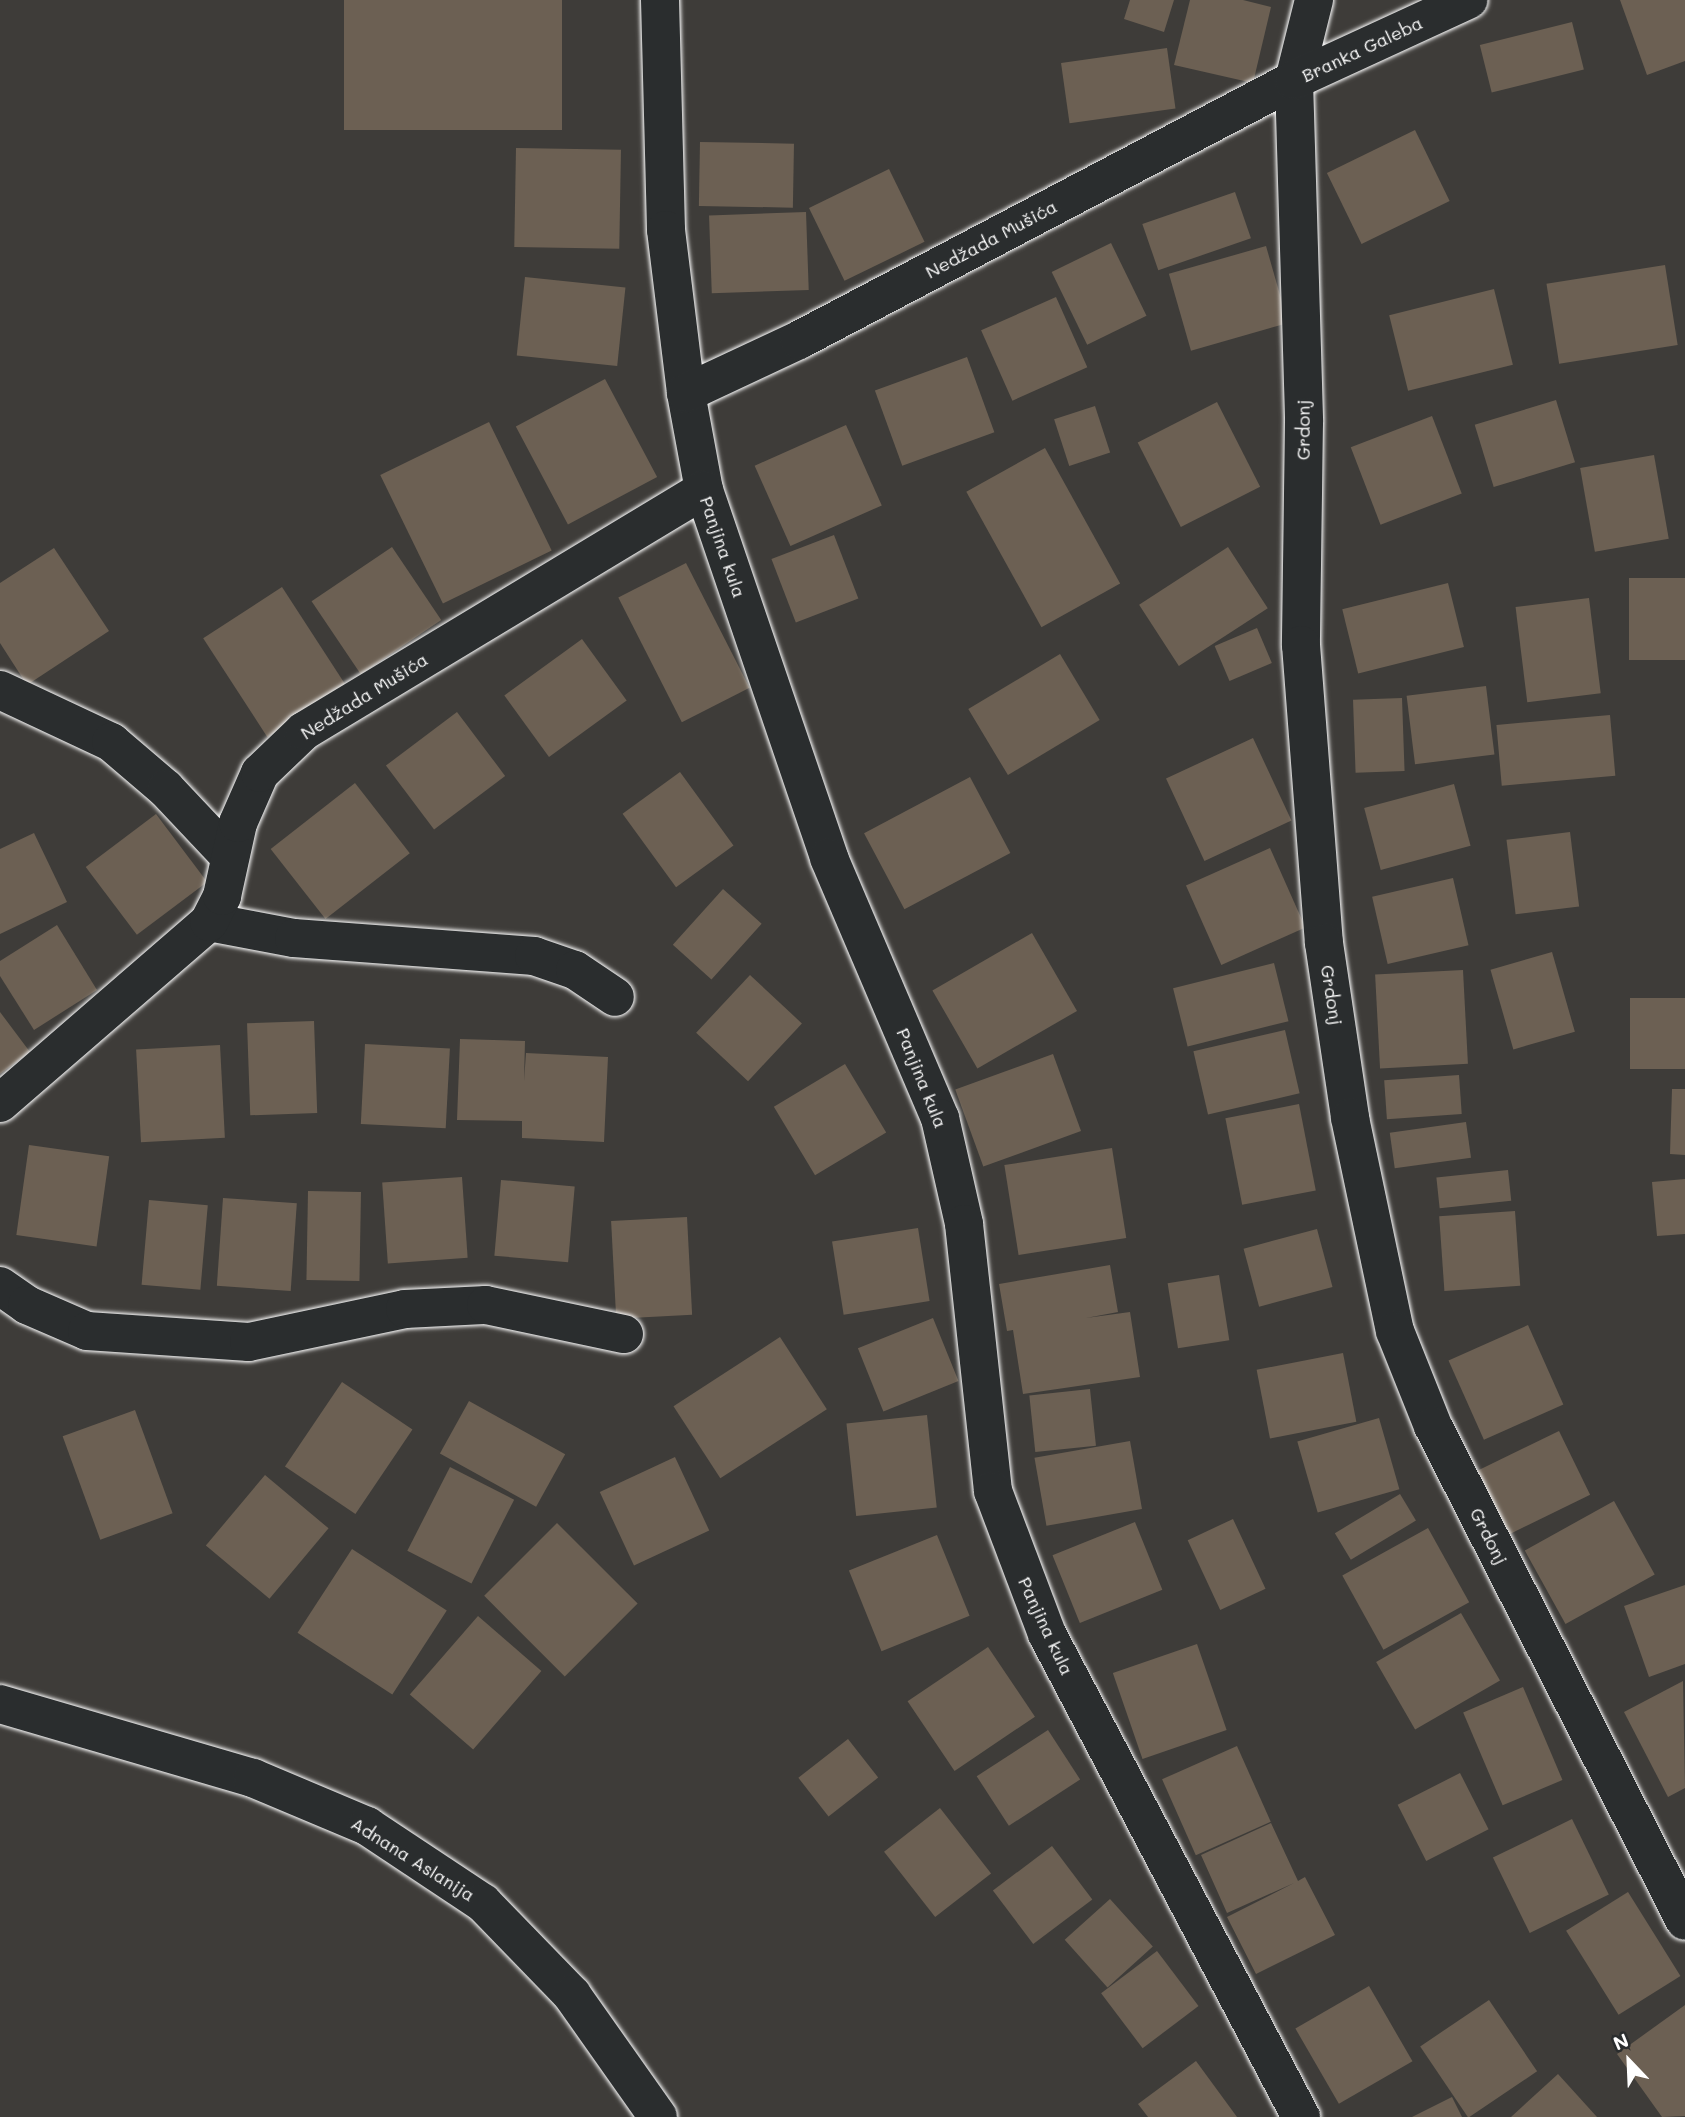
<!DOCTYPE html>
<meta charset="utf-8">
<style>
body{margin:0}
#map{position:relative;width:1685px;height:2117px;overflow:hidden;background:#3e3c39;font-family:Mali,sans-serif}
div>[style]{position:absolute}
.building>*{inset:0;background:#6c6053;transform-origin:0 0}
.roads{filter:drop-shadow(0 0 2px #fff) drop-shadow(0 0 2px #fff)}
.minor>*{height:38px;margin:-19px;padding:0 19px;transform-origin:19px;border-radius:19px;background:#2a2d2e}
span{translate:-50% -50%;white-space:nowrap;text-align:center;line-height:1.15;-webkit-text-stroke:5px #2a2d2e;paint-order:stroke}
.street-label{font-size:18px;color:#fff}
.north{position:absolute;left:1594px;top:2026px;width:70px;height:70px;-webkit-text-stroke:5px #2a2d2e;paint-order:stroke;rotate:337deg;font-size:19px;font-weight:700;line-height:28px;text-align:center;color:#fff}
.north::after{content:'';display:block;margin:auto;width:24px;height:32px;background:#fff;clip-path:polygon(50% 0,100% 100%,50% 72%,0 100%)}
</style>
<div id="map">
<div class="building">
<i style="left:344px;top:0;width:218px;height:130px"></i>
<i style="clip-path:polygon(1130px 0,1174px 0,1164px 32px,1124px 19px)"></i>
<i style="clip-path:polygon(1190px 0,1243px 0,1271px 7px,1253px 83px,1174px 65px)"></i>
<i style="clip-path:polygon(1620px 0,1685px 0,1685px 61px,1647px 75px)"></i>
<i style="left:1572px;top:22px;width:49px;height:95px;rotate:76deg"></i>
<i style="left:1167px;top:48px;width:61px;height:107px;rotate:82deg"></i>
<i style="left:1415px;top:130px;width:79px;height:98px;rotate:64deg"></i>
<i style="left:700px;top:142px;width:94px;height:64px;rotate:1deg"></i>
<i style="left:516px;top:148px;width:105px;height:99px;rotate:1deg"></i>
<i style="left:889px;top:169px;width:81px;height:89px;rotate:64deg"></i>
<i style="left:1235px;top:192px;width:49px;height:98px;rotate:71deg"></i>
<i style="left:806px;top:212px;width:78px;height:97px;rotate:88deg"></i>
<i style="left:1111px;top:243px;width:81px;height:66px;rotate:64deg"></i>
<i style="left:1266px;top:246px;width:80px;height:101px;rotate:74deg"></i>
<i style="left:1665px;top:265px;width:81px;height:120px;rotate:81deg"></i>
<i style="left:525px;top:277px;width:101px;height:79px;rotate:6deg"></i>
<i style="left:1494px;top:289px;width:78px;height:108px;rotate:76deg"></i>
<i style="left:1056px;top:297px;width:77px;height:82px;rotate:66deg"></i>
<i style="left:967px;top:357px;width:80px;height:98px;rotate:70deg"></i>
<i style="left:605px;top:379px;width:111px;height:101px;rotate:62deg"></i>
<i style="left:1556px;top:400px;width:65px;height:85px;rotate:73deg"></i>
<i style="left:1217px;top:402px;width:95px;height:89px;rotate:63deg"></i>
<i style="left:1095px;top:406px;width:49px;height:43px;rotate:72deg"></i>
<i style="left:1432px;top:416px;width:83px;height:87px;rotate:69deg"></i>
<i style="left:489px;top:422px;width:143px;height:121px;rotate:64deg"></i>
<i style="left:846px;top:425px;width:88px;height:100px;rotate:66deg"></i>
<i style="left:1045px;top:448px;width:155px;height:90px;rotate:61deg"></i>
<i style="left:1654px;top:455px;width:85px;height:75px;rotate:80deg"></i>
<i style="left:834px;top:535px;width:68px;height:67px;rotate:69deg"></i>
<i style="left:392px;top:547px;width:88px;height:97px;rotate:56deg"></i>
<i style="left:1228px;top:547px;width:73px;height:106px;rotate:57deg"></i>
<i style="clip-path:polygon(54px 548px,109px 631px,27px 685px,0 643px,0 583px)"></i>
<i style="left:686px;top:563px;width:140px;height:76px;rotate:63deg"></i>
<i style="left:1685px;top:578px;width:82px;height:56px;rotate:90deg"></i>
<i style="left:1448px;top:583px;width:66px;height:109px;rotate:76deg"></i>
<i style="left:282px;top:587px;width:118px;height:94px;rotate:57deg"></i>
<i style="left:1589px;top:598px;width:96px;height:74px;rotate:83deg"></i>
<i style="left:1257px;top:628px;width:38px;height:46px;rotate:67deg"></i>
<i style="left:582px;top:639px;width:76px;height:96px;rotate:54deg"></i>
<i style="left:1060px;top:654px;width:77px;height:107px;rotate:59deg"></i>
<i style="left:1486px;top:686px;width:69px;height:80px;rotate:83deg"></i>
<i style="left:1402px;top:698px;width:73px;height:49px;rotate:88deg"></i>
<i style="left:457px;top:712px;width:80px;height:89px;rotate:53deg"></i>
<i style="left:1610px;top:715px;width:61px;height:114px;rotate:85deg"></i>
<i style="left:1253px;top:738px;width:91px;height:96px;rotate:65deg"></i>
<i style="left:680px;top:772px;width:91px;height:71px;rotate:54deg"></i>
<i style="left:970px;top:777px;width:86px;height:120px;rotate:62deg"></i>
<i style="left:355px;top:783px;width:89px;height:107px;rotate:52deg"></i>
<i style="left:1454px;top:784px;width:64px;height:93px;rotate:75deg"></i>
<i style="left:156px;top:814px;width:85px;height:88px;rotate:53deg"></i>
<i style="left:1570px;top:832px;width:75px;height:64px;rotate:83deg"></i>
<i style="clip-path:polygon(34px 833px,67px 902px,0 934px,0 849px)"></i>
<i style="left:1270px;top:848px;width:87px;height:92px;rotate:66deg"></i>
<i style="left:1453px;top:878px;width:69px;height:83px;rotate:77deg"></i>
<i style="left:723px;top:889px;width:52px;height:75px;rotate:42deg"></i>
<i style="clip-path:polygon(57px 925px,97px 990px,34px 1030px,0 976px,0 961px)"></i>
<i style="left:1032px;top:933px;width:90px;height:115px;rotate:60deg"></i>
<i style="left:1552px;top:952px;width:83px;height:64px;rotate:74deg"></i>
<i style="left:1274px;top:963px;width:60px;height:104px;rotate:76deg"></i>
<i style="left:1463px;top:970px;width:94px;height:88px;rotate:87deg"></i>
<i style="left:750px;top:975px;width:71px;height:79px;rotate:43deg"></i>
<i style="left:1685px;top:998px;width:71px;height:55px;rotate:90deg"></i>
<i style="clip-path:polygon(0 1012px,30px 1052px,0 1074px)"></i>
<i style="left:314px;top:1021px;width:92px;height:67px;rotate:88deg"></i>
<i style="left:1285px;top:1030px;width:65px;height:94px;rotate:77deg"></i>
<i style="clip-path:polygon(460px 1039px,525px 1041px,524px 1081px,526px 1053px,608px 1057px,604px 1142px,522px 1138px,522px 1121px,457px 1120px)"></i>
<i style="left:365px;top:1044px;width:85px;height:80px;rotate:3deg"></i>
<i style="left:220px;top:1045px;width:93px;height:84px;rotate:87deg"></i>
<i style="left:1053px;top:1054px;width:82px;height:104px;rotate:70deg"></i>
<i style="left:845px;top:1064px;width:80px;height:83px;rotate:59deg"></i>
<i style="left:1459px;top:1075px;width:39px;height:75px;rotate:86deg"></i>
<i style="clip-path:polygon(1672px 1089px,1685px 1089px,1685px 1155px,1670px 1154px)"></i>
<i style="left:1299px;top:1104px;width:88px;height:75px;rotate:79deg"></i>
<i style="left:1466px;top:1122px;width:36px;height:77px;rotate:82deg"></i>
<i style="left:29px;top:1145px;width:81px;height:91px;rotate:8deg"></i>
<i style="left:1112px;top:1148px;width:91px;height:109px;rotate:81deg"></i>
<i style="left:1508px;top:1170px;width:31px;height:72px;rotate:84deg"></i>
<i style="left:462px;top:1177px;width:81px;height:80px;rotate:86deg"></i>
<i style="clip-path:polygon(1685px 1179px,1685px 1234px,1657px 1236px,1652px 1182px)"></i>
<i style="left:501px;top:1180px;width:74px;height:76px;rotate:5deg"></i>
<i style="left:308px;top:1191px;width:53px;height:89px;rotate:1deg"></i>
<i style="left:223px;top:1198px;width:74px;height:88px;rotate:4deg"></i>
<i style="left:149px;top:1200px;width:59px;height:85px;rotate:5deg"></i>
<i style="left:1515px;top:1211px;width:75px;height:76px;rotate:86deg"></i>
<i style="left:687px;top:1217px;width:98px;height:76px;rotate:87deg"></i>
<i style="left:918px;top:1228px;width:74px;height:87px;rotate:81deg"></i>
<i style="left:1317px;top:1229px;width:60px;height:76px;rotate:75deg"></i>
<i style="clip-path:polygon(1110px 1265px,1118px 1312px,1086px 1318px,1130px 1312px,1140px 1377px,1023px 1394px,1013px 1330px,1007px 1331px,999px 1284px)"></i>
<i style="left:1219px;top:1275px;width:66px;height:52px;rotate:81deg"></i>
<i style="left:933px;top:1318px;width:68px;height:81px;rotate:68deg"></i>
<i style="left:1528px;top:1325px;width:87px;height:87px;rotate:66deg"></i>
<i style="left:780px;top:1337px;width:86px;height:127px;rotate:57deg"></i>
<i style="left:1343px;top:1353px;width:70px;height:88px;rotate:79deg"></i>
<i style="left:342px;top:1382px;width:85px;height:102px;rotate:34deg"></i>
<i style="left:1090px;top:1389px;width:57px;height:61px;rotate:84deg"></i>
<i style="left:469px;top:1401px;width:110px;height:60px;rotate:29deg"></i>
<i style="left:135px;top:1410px;width:110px;height:77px;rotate:70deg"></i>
<i style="left:927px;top:1415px;width:93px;height:81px;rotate:84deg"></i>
<i style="left:1379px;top:1418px;width:74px;height:85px;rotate:74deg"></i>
<i style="left:1559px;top:1431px;width:71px;height:92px;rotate:64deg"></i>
<i style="left:1130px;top:1441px;width:69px;height:97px;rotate:80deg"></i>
<i style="left:675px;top:1457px;width:81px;height:83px;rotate:65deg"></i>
<i style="left:450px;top:1467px;width:72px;height:94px;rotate:27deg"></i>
<i style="left:265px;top:1475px;width:83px;height:92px;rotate:40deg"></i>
<i style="left:1400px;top:1494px;width:31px;height:76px;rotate:59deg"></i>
<i style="left:1614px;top:1501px;width:84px;height:102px;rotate:61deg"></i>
<i style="left:1233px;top:1519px;width:77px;height:50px;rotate:65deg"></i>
<i style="left:1135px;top:1522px;width:73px;height:89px;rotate:68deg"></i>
<i style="left:557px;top:1523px;width:114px;height:103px;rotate:45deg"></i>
<i style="left:1428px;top:1528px;width:85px;height:98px;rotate:61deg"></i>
<i style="left:937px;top:1535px;width:87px;height:95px;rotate:68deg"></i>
<i style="left:352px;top:1549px;width:113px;height:100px;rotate:33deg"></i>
<i style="clip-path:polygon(1685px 1585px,1685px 1664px,1649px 1677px,1624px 1606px)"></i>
<i style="left:1461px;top:1613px;width:78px;height:98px;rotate:60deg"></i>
<i style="left:478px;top:1616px;width:84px;height:104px;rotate:41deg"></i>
<i style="left:1197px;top:1644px;width:91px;height:89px;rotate:71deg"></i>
<i style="left:988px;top:1647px;width:84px;height:97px;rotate:56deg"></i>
<i style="clip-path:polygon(1683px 1681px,1685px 1788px,1668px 1797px,1624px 1712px)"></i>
<i style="left:1523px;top:1687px;width:101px;height:65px;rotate:67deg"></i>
<i style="left:1048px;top:1730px;width:59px;height:85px;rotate:57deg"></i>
<i style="left:848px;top:1739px;width:49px;height:63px;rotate:52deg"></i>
<i style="left:1237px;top:1746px;width:83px;height:82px;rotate:66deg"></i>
<i style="left:1460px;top:1773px;width:63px;height:70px;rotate:63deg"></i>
<i style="left:940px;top:1808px;width:83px;height:71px;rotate:52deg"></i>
<i style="left:1572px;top:1819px;width:84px;height:88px;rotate:64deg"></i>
<i style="clip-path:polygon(1271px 1823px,1298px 1881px,1305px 1877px,1335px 1935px,1256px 1974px,1227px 1917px,1294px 1883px,1227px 1913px,1201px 1855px)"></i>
<i style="left:1052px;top:1846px;width:67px;height:74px;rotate:53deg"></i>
<i style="left:1628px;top:1892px;width:99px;height:73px;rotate:58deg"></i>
<i style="left:1110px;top:1899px;width:64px;height:61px;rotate:48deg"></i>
<i style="left:1157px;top:1951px;width:69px;height:70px;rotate:53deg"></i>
<i style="left:1369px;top:1986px;width:87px;height:85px;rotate:60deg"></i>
<i style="left:1489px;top:2000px;width:86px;height:83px;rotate:56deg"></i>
<i style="clip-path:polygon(1685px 2005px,1685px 2116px,1662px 2117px,1617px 2054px)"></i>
<i style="clip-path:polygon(1196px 2061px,1237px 2117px,1148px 2117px,1138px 2104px)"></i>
<i style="clip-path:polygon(1558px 2074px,1597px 2117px,1511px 2117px)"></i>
<i style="clip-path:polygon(1452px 2097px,1462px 2117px,1412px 2117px)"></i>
</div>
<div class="roads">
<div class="minor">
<i style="left:660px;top:0;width:230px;rotate:88.5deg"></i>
<i style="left:666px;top:230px;width:164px;rotate:83deg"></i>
<i style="left:686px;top:393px;width:99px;rotate:79.5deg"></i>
<i style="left:704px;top:490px;width:389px;rotate:71.2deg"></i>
<i style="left:829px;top:858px;width:283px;rotate:66.9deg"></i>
<i style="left:940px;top:1118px;width:109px;rotate:77.2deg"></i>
<i style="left:964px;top:1224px;width:269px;rotate:83.8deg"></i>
<i style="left:993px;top:1491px;width:153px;rotate:69.3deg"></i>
<i style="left:1047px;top:1634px;width:546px;rotate:62.26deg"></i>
<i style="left:1314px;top:0;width:82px;rotate:104deg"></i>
<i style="left:1294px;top:80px;width:342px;rotate:88.3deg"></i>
<i style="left:1304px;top:422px;width:223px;rotate:90.8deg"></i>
<i style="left:1301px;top:645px;width:299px;rotate:85.6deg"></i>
<i style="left:1324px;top:943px;width:177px;rotate:81.5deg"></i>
<i style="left:1350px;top:1118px;width:218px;rotate:78.1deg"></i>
<i style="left:1395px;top:1331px;width:102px;rotate:68.2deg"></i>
<i style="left:1433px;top:1426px;width:555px;rotate:63.02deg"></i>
<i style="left:686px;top:393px;width:125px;rotate:-25.1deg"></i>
<i style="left:799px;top:340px;width:559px;rotate:-27.71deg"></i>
<i style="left:1294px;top:80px;width:192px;rotate:-24.7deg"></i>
<i style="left:0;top:690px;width:123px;rotate:25.1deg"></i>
<i style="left:111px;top:742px;width:72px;rotate:40.5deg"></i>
<i style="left:166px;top:789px;width:93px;rotate:46.7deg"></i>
<i style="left:209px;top:922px;width:86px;rotate:10.7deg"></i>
<i style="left:294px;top:938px;width:241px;rotate:4.3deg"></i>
<i style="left:534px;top:956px;width:43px;rotate:18.9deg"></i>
<i style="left:575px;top:970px;width:48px;rotate:34deg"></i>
<i style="left:0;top:1103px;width:276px;rotate:-40.9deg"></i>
<i style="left:209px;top:922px;width:29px;rotate:-63deg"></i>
<i style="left:222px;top:896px;width:75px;rotate:-77.6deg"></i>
<i style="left:238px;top:823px;width:55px;rotate:-66.3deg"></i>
<i style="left:260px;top:773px;width:61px;rotate:-43.7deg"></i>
<i style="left:304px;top:731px;width:467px;rotate:-31.1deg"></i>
<i style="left:0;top:1286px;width:33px;rotate:35deg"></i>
<i style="left:27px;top:1305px;width:65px;rotate:23.4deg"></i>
<i style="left:87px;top:1331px;width:162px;rotate:3.9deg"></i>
<i style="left:249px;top:1342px;width:159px;rotate:-11.9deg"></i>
<i style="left:405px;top:1309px;width:81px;rotate:-2.8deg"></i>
<i style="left:486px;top:1305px;width:141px;rotate:11.9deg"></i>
<i style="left:0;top:1704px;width:264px;rotate:16.3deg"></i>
<i style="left:253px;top:1778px;width:124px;rotate:22.8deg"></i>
<i style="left:367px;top:1826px;width:139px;rotate:33.6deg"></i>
<i style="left:483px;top:1903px;width:128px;rotate:45.9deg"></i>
<i style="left:572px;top:1995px;width:149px;rotate:54.8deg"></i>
</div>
</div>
<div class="street-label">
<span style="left:1362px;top:49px;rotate:-25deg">Branka Galeba</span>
<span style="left:991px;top:239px;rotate:-28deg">Nedžada Mušića</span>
<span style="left:1303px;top:430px;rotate:-90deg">Grdonj</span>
<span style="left:723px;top:547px;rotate:71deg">Panjina kula</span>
<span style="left:364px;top:696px;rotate:-32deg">Nedžada Mušića</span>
<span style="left:1332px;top:995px;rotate:81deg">Grdonj</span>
<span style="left:922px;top:1078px;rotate:68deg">Panjina kula</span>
<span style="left:1489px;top:1536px;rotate:63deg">Grdonj</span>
<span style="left:1046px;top:1626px;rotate:65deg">Panjina kula</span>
<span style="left:413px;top:1859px;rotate:32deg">Adnana Aslanija</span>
</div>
<div class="north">N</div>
</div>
